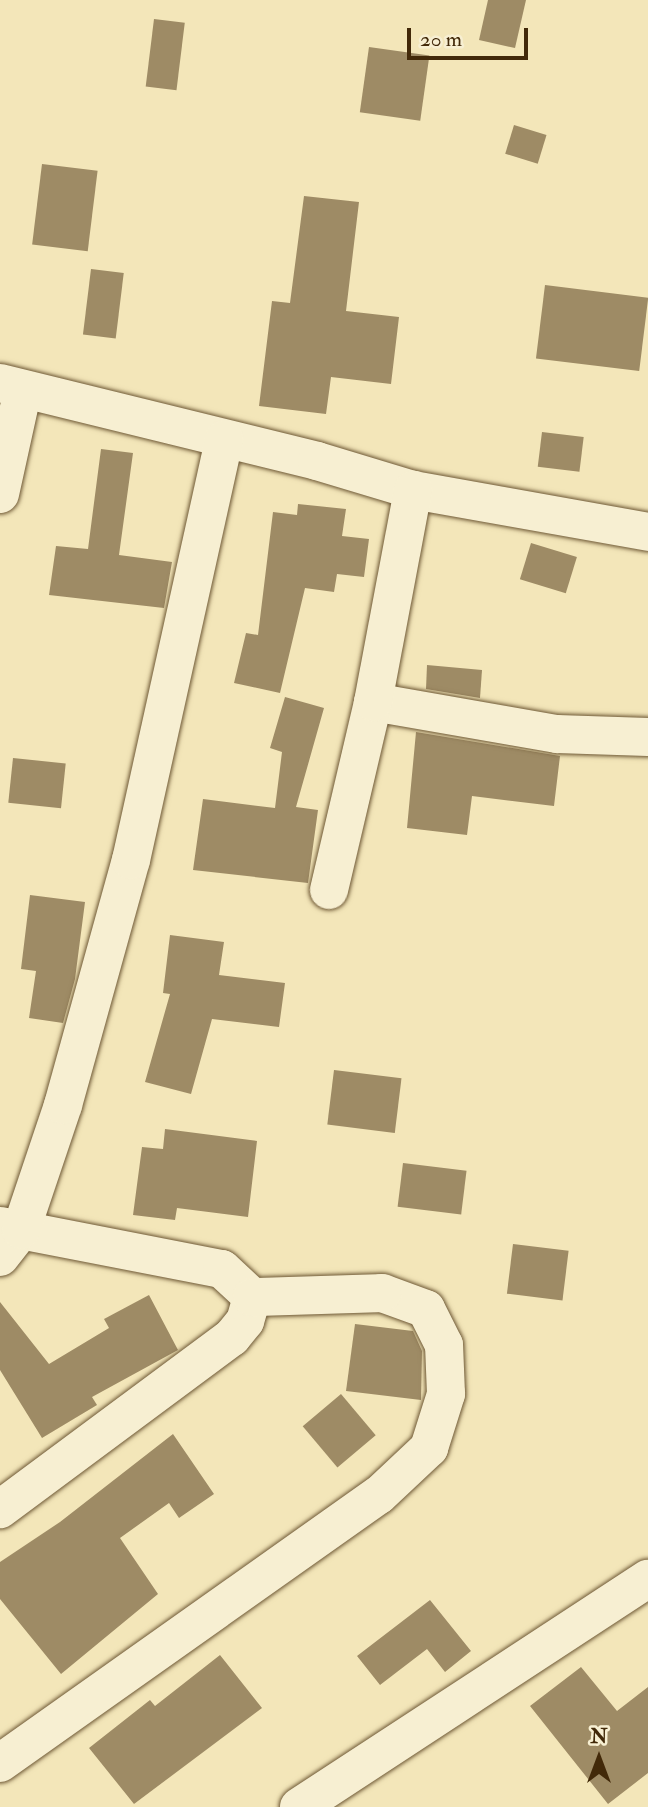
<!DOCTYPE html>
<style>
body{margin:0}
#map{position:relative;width:648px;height:1807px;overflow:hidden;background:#f3e6b9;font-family:"IM FELL Double Pica",serif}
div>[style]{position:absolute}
.building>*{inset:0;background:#9e8b65;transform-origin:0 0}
.roads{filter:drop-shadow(0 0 2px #6e5835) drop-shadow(0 0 2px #6e5835)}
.minor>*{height:38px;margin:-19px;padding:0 19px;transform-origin:19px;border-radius:19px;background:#f7efd2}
span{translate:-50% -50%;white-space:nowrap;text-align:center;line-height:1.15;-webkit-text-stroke:5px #f7efd2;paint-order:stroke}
.north{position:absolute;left:564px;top:1723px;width:70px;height:70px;-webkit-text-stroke:5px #f7efd2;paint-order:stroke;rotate:0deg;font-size:19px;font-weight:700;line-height:28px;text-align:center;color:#422909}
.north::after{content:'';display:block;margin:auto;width:24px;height:32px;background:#422909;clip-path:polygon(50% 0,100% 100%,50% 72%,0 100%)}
.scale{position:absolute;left:407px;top:28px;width:121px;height:32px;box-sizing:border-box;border:4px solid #422909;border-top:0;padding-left:9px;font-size:21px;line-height:24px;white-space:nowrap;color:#422909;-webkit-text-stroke:5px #f7efd2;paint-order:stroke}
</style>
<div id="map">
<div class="building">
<i style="clip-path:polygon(488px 0,526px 0,515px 48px,479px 40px)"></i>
<i style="left:154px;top:19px;width:31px;height:68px;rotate:7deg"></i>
<i style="left:369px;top:47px;width:61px;height:66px;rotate:8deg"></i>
<i style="left:514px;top:125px;width:34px;height:30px;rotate:17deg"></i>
<i style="left:42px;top:164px;width:56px;height:81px;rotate:7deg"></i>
<i style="clip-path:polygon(304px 196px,359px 202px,346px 311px,399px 317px,391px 384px,331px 377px,326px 414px,259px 406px,272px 301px,290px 303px)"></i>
<i style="left:91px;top:269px;width:33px;height:66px;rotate:7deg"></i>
<i style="left:545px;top:285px;width:104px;height:74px;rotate:7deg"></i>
<i style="left:542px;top:432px;width:42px;height:35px;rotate:7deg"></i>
<i style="clip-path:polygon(101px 449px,133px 453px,119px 555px,172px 562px,164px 608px,49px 595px,56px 546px,88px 549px)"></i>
<i style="clip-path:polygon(298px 504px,346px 509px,342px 536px,369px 539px,364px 577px,337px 574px,334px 592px,305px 588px,280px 693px,234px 683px,246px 633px,258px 635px,273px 512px,297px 515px)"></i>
<i style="left:531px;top:543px;width:48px;height:38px;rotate:17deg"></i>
<i style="clip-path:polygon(427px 665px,482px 670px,480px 698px,426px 689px)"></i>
<i style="clip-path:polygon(285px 697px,324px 708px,296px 807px,318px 810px,308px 883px,193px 870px,203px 799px,275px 808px,282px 752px,270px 748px)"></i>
<i style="clip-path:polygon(416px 732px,560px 756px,554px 806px,472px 796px,467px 835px,407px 828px)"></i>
<i style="left:13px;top:758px;width:53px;height:45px;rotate:6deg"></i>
<i style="clip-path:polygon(30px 895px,85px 902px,75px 979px,63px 1023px,29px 1018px,36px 971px,21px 969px)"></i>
<i style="clip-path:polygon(170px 935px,224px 942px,219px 975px,285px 983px,279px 1027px,212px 1019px,191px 1094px,145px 1082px,170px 994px,163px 993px)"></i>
<i style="left:334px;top:1070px;width:68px;height:55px;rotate:7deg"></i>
<i style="clip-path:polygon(165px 1129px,257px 1141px,248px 1217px,177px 1208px,175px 1220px,133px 1215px,142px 1147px,163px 1149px)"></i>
<i style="left:403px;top:1163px;width:64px;height:44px;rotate:7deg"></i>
<i style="left:513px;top:1244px;width:56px;height:50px;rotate:7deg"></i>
<i style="clip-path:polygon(149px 1295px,178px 1350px,92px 1397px,97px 1405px,42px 1438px,0 1370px,0 1302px,49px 1364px,109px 1328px,104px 1319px)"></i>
<i style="clip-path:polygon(355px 1324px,413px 1331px,422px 1351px,421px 1400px,346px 1391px)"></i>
<i style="left:341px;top:1394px;width:54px;height:50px;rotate:50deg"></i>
<i style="clip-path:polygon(173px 1434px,214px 1494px,179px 1518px,169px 1503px,120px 1538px,158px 1594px,61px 1674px,0 1599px,0 1562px,60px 1522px)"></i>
<i style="clip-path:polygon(430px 1600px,471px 1651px,445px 1672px,427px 1649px,380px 1685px,357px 1656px)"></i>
<i style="clip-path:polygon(220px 1655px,262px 1708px,134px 1804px,89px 1748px,150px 1700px,155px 1706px)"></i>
<i style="clip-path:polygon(581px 1667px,617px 1711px,648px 1687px,648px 1773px,608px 1804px,530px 1706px)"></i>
</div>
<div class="roads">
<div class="minor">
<i style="left:0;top:383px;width:326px;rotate:13.8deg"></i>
<i style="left:317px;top:461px;width:100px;rotate:16.8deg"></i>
<i style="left:413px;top:490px;width:239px;rotate:10.1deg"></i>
<i style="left:0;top:494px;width:107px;rotate:-77.6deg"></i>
<i style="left:373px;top:702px;width:187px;rotate:9.9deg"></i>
<i style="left:557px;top:734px;width:91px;rotate:1.9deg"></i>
<i style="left:329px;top:890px;width:193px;rotate:-76.8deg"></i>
<i style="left:373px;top:702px;width:216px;rotate:-79.3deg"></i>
<i style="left:0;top:1226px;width:226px;rotate:11deg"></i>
<i style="left:222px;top:1269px;width:41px;rotate:43deg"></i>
<i style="left:252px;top:1297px;width:25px;rotate:106deg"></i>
<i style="left:245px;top:1321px;width:21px;rotate:129deg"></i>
<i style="left:232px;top:1337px;width:289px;rotate:143.4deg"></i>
<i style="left:0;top:1257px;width:34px;rotate:-52deg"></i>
<i style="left:21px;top:1230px;width:132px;rotate:-71.4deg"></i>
<i style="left:63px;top:1105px;width:254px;rotate:-74.5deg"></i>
<i style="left:131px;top:860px;width:431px;rotate:-77.5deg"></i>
<i style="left:0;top:1763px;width:464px;rotate:-35.3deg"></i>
<i style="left:379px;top:1495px;width:69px;rotate:-43.2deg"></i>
<i style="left:429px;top:1448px;width:57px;rotate:-72.5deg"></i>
<i style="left:446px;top:1394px;width:49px;rotate:-92.3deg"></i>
<i style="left:444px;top:1345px;width:40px;rotate:-116.6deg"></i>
<i style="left:426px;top:1309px;width:47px;rotate:-160deg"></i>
<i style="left:382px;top:1293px;width:130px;rotate:178.2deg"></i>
<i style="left:299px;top:1807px;width:417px;rotate:-33.2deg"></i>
</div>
</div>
<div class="north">N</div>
<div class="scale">20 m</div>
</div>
